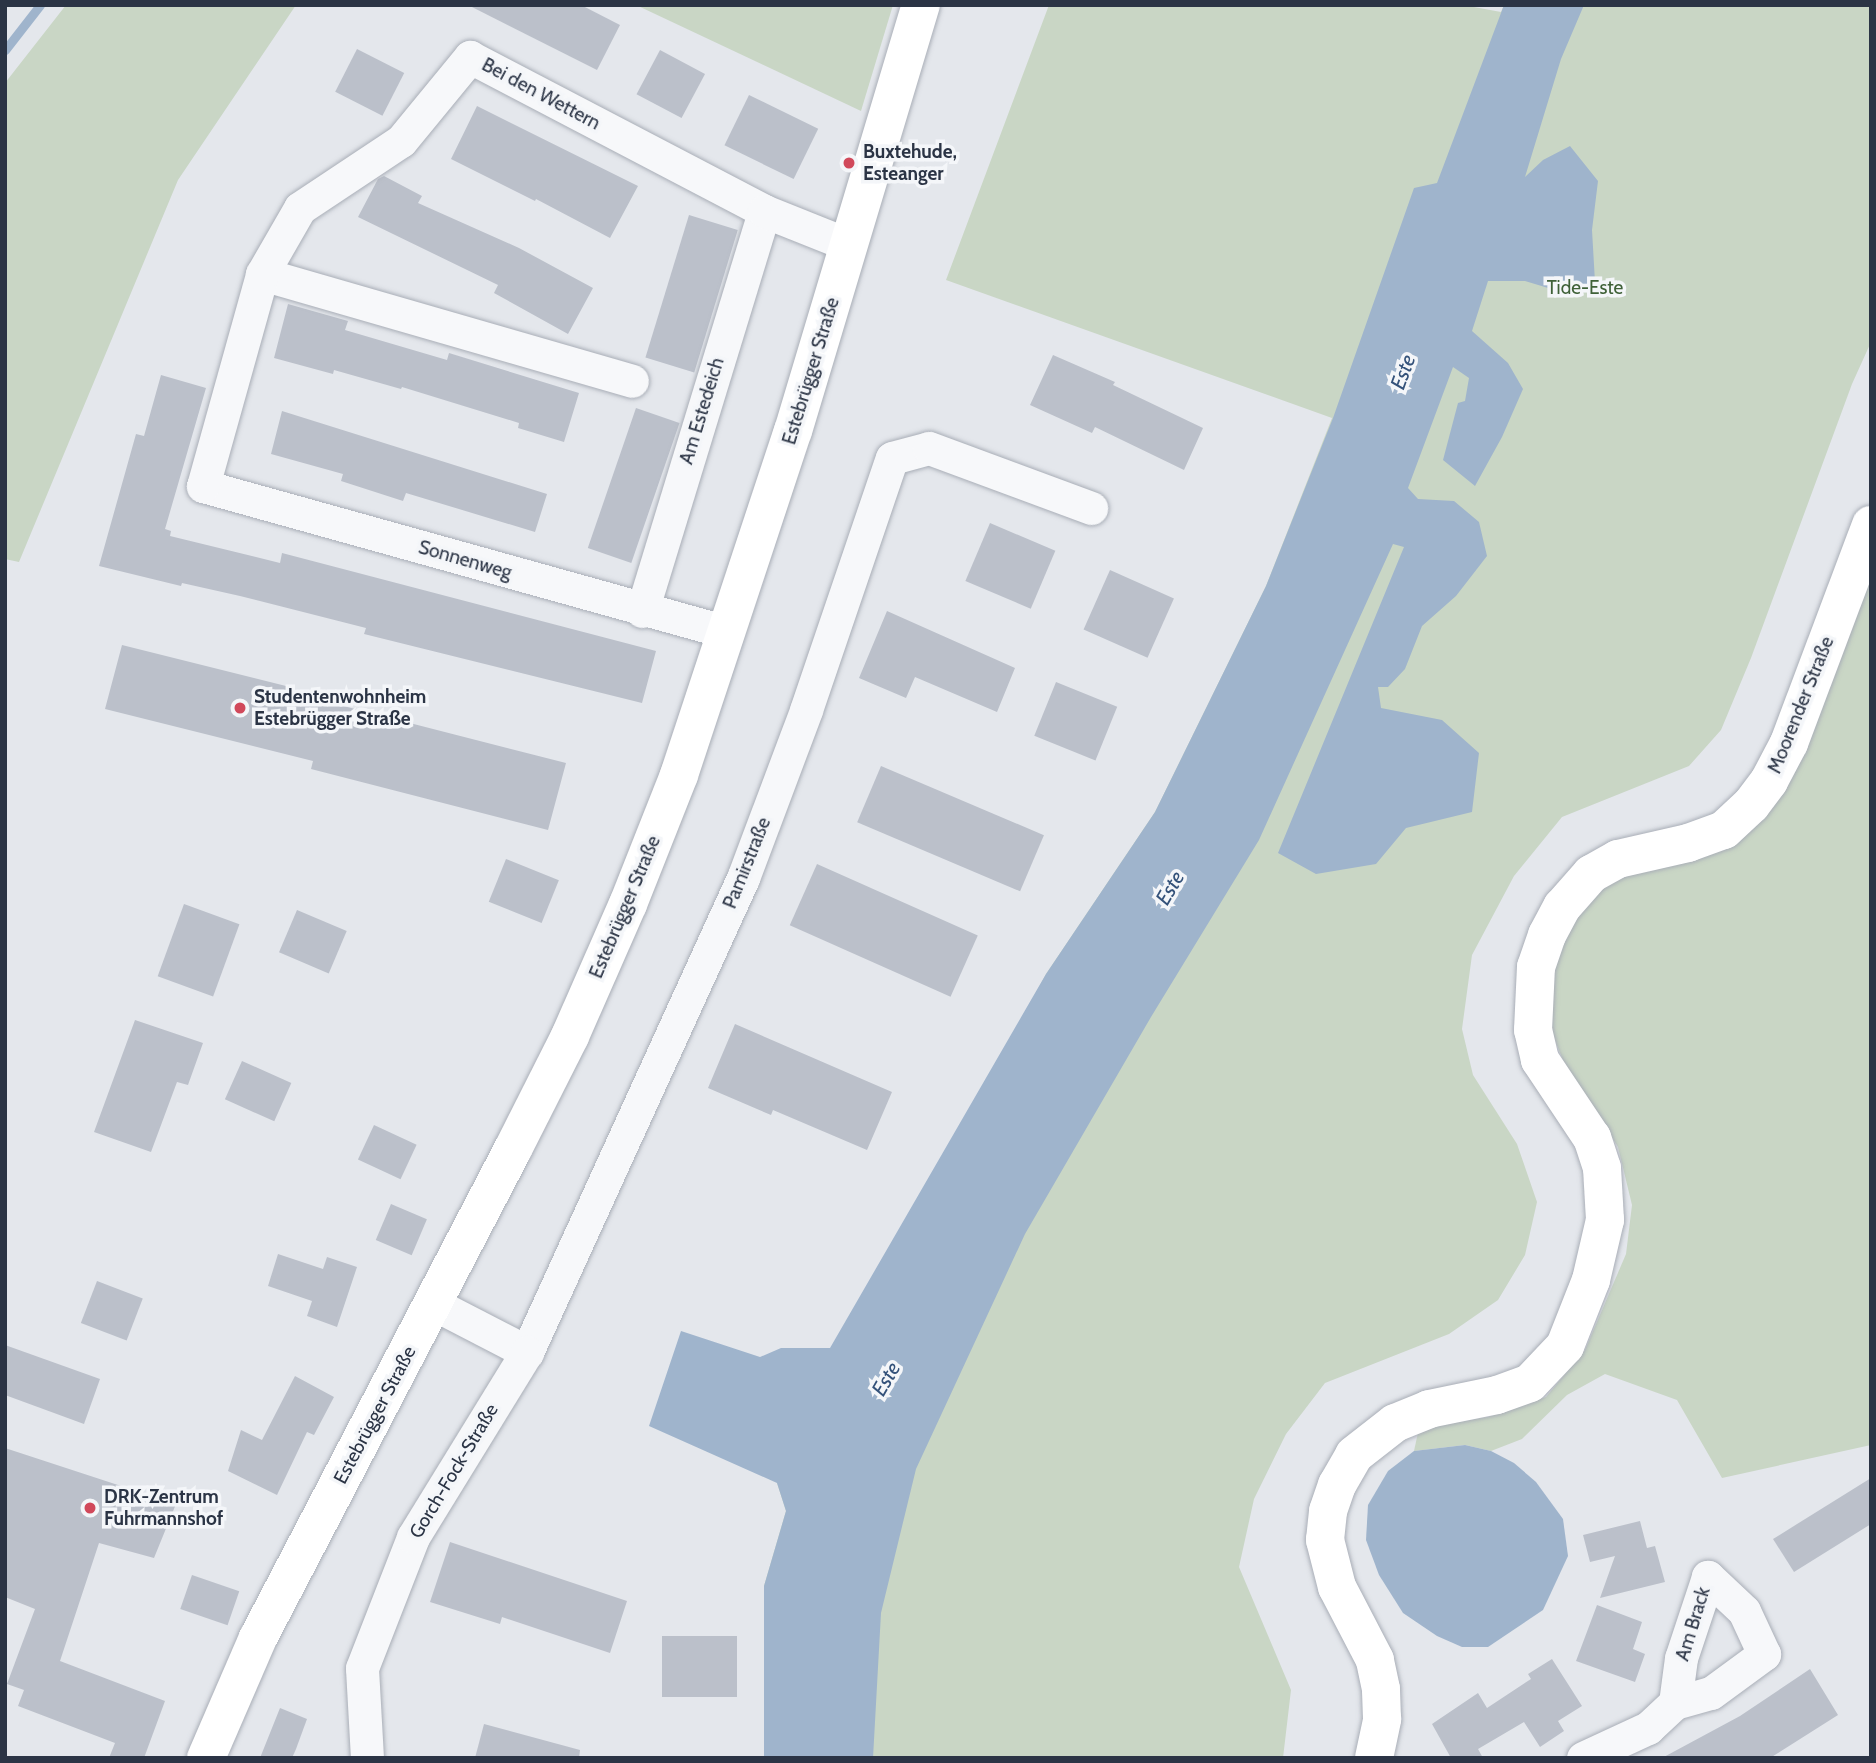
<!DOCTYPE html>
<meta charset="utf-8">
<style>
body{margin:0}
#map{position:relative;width:1876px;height:1763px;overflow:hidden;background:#e4e7ec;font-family:Cabin,sans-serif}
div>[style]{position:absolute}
.green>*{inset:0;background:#c9d6c5}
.water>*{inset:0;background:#9fb4cc}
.stream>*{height:9px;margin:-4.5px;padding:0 4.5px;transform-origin:4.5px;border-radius:4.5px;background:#9fb4cc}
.building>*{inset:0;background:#bbc0ca;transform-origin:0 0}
.roads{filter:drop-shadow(0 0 2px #a9aeb7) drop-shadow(0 0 2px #a9aeb7)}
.street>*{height:33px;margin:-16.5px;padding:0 16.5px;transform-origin:16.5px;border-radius:16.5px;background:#f7f8fa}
.secondary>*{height:38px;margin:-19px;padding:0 19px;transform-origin:19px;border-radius:19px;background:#fff}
.dots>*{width:19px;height:19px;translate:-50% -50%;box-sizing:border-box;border:4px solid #f4f6f9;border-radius:50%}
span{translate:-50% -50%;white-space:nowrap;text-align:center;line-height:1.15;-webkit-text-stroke:7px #f4f6f9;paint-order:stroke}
.street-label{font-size:19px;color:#2b3445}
.poi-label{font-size:19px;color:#2b3445;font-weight:700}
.left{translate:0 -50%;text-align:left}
.park-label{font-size:19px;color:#3f6138}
.water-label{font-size:21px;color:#34527a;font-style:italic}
.frame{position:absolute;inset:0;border:7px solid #2b3445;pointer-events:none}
</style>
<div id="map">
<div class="green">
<i style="clip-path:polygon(66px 5px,296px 5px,178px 180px,19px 562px,5px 559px,5px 83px)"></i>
<i style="clip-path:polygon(636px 5px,893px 5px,861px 111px)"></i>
<i style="clip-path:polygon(1049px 5px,1463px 5px,1501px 12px,1504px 5px,1871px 5px,1871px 342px,1852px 384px,1751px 658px,1721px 730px,1689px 766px,1562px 817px,1514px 876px,1472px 955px,1462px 1029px,1473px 1075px,1517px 1144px,1537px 1202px,1525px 1255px,1498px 1300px,1449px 1334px,1325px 1383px,1286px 1434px,1254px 1499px,1239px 1567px,1291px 1690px,1283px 1758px,848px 1758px,764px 1586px,786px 1511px,777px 1483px,1046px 974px,1155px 812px,1266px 586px,1332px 418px,946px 280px)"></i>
<i style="clip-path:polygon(1871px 579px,1871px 1445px,1722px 1478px,1677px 1400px,1605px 1374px,1567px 1395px,1522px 1439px,1491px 1451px,1465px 1445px,1414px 1451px,1419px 1428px,1488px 1417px,1546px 1397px,1585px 1350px,1626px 1254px,1632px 1205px,1618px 1147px,1563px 1060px,1550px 1028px,1548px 982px,1570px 912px,1620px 876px,1722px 849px)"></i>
</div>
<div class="water">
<i style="clip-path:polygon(1504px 5px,1584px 5px,1561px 59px,1525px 177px,1543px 160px,1570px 146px,1598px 181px,1592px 230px,1595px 282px,1578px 297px,1525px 281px,1488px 281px,1472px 331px,1508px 363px,1523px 389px,1502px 437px,1475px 486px,1443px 460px,1458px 403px,1465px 401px,1469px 378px,1453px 367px,1408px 488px,1418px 499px,1454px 501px,1479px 522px,1487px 556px,1456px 596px,1422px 626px,1405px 669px,1388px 687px,1378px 687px,1381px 708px,1442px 720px,1479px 753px,1472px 812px,1406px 828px,1376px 864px,1316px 874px,1278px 853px,1404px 547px,1393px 544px,1259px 840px,1151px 1017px,1025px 1234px,916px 1469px,881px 1613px,873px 1758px,764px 1758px,764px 1586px,786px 1511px,777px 1483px,649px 1426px,681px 1331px,760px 1357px,781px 1348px,830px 1348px,1046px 974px,1155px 812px,1266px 586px,1333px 418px,1414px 188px,1437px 183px)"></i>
<i style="clip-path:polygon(1465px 1445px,1491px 1451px,1514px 1463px,1536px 1482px,1563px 1519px,1568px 1556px,1543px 1610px,1488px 1647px,1462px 1647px,1437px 1636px,1403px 1613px,1379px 1575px,1366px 1540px,1368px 1505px,1388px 1471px,1414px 1451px)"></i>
</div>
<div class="stream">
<i style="left:5px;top:50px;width:57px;rotate:-52.1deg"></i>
</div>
<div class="building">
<i style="clip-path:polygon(468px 5px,581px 5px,620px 25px,597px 70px)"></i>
<i style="left:357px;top:49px;width:53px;height:48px;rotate:27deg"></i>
<i style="left:660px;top:50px;width:51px;height:50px;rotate:28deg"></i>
<i style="left:749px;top:95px;width:77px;height:56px;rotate:26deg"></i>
<i style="clip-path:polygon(477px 106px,638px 186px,610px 238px,536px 199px,535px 201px,451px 159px)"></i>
<i style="clip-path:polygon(384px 176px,422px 196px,418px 203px,519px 248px,593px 288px,568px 334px,494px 293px,498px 285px,358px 217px,378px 179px)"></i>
<i style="left:689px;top:215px;width:51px;height:149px;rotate:17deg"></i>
<i style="clip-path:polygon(288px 304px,348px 321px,345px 330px,447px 360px,449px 353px,579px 393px,564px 442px,518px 428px,519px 423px,402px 387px,401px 389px,334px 370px,333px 374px,274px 358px)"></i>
<i style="clip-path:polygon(1053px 355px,1115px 382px,1113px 385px,1203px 428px,1184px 470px,1095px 427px,1092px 433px,1030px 405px)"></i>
<i style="clip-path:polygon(161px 375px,206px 388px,165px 529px,171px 531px,170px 536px,280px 563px,282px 553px,656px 651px,642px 703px,364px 634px,366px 628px,240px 596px,182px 583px,181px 586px,99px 566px,136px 434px,144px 436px)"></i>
<i style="left:636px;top:408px;width:46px;height:148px;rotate:19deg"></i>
<i style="clip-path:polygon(282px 411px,547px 494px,535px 532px,406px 493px,403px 501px,341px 481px,343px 474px,271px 454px)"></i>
<i style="left:990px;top:523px;width:71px;height:63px;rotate:23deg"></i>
<i style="left:1110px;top:570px;width:70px;height:65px;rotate:24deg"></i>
<i style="clip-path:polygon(887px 611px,1015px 668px,997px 712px,915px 677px,906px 698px,859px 678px)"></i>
<i style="clip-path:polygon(122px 645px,290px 687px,289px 692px,566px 763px,548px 830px,311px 769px,313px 761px,105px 709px)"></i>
<i style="left:1056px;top:682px;width:66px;height:58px;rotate:22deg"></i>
<i style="left:881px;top:766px;width:177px;height:61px;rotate:23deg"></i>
<i style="left:506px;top:859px;width:57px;height:46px;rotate:22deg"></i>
<i style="left:817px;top:864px;width:176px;height:67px;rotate:24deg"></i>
<i style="left:184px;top:904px;width:59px;height:77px;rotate:20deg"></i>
<i style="left:297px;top:910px;width:54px;height:46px;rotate:23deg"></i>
<i style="clip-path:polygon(135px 1020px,203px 1043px,188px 1085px,177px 1082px,151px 1152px,94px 1132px)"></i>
<i style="clip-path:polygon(735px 1024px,892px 1092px,867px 1150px,773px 1110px,771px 1115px,708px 1088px)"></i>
<i style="left:242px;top:1061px;width:54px;height:42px;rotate:24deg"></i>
<i style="left:374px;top:1125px;width:47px;height:38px;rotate:25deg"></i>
<i style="left:391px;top:1204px;width:39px;height:39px;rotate:23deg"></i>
<i style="clip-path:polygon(278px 1254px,323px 1269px,327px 1257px,357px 1267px,337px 1327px,307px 1316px,312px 1301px,268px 1286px)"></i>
<i style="left:97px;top:1281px;width:49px;height:45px;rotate:21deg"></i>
<i style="clip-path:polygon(5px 1345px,100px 1379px,84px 1424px,5px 1395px)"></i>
<i style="clip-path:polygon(295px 1376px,334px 1397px,314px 1435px,307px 1432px,277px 1495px,228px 1471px,241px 1430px,262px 1440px)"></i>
<i style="clip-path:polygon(5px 1448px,176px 1504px,154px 1558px,99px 1543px,60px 1661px,165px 1701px,144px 1758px,109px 1758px,115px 1743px,18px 1706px,24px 1690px,7px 1684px,35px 1609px,5px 1597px)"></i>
<i style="clip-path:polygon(1871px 1478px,1871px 1524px,1794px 1572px,1773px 1539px)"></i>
<i style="clip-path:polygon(1640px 1521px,1647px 1548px,1655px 1546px,1665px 1582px,1600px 1598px,1615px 1556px,1590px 1562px,1583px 1535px)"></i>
<i style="clip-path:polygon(450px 1542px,627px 1601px,610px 1653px,502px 1617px,500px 1624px,430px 1602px)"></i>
<i style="left:192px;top:1575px;width:50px;height:36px;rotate:19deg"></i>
<i style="clip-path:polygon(1597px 1605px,1642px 1622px,1633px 1649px,1645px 1654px,1635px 1682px,1576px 1661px)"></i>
<i style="left:662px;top:1636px;width:75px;height:61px"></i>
<i style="clip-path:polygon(1552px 1659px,1582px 1706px,1558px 1721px,1564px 1731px,1540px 1747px,1524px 1722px,1478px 1749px,1483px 1758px,1451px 1758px,1432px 1724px,1478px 1693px,1487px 1708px,1531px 1679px,1528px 1674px)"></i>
<i style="clip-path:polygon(1810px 1669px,1838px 1715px,1770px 1758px,1662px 1758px,1740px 1716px)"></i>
<i style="clip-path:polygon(280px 1708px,307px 1719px,296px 1749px,292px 1758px,260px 1758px)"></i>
<i style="clip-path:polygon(484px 1724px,580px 1750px,579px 1758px,475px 1758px)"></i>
</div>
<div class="roads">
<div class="street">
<i style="left:262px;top:274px;width:385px;rotate:16.1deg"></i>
<i style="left:642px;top:611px;width:418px;rotate:-73deg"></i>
<i style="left:727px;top:632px;width:544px;rotate:-164.43deg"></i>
<i style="left:203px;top:486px;width:220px;rotate:-74.4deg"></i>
<i style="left:262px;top:274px;width:76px;rotate:-60.1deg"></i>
<i style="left:300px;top:208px;width:121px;rotate:-33.6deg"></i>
<i style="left:401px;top:141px;width:109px;rotate:-50.6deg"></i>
<i style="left:470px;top:57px;width:332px;rotate:27.6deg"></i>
<i style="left:764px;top:211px;width:92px;rotate:21.8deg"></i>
<i style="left:434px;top:1304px;width:105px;rotate:27.3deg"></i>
<i style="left:527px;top:1352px;width:521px;rotate:-65.5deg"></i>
<i style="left:743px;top:878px;width:179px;rotate:-69.4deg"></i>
<i style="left:806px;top:710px;width:266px;rotate:-71.2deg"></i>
<i style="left:892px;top:458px;width:38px;rotate:-15deg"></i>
<i style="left:929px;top:448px;width:173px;rotate:20.3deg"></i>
<i style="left:367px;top:1758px;width:90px;rotate:-93.2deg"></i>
<i style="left:362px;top:1668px;width:141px;rotate:-68.7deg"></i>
<i style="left:413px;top:1537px;width:217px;rotate:-58.4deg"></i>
<i style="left:1583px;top:1758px;width:72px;rotate:-24.8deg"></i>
<i style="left:1648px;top:1728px;width:37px;rotate:-43deg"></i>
<i style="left:1675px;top:1703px;width:37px;rotate:-16deg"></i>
<i style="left:1711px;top:1693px;width:66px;rotate:-36.3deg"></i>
<i style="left:1764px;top:1654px;width:47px;rotate:-114.9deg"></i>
<i style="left:1744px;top:1611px;width:50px;rotate:-136.6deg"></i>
<i style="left:1708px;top:1577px;width:85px;rotate:108.4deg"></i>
<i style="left:1681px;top:1658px;width:45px;rotate:97.6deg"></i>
</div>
<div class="secondary">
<i style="left:206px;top:1758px;width:131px;rotate:-66.6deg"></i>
<i style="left:258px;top:1638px;width:551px;rotate:-62.46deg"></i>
<i style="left:513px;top:1149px;width:127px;rotate:-63.2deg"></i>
<i style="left:570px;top:1036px;width:144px;rotate:-66.3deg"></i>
<i style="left:628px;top:904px;width:139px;rotate:-68.4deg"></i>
<i style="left:679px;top:775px;width:362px;rotate:-71.7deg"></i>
<i style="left:793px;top:431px;width:445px;rotate:-73.3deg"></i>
<i style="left:1374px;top:1758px;width:40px;rotate:-78deg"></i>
<i style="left:1382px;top:1719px;width:30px;rotate:-92deg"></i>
<i style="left:1381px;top:1689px;width:30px;rotate:-102deg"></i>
<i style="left:1375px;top:1660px;width:82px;rotate:-117.5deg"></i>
<i style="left:1337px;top:1587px;width:49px;rotate:-104.3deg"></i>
<i style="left:1325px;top:1540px;width:29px;rotate:-84deg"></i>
<i style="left:1328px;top:1511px;width:28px;rotate:-71deg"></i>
<i style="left:1337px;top:1485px;width:34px;rotate:-60deg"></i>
<i style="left:1354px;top:1455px;width:52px;rotate:-38deg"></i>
<i style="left:1395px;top:1423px;width:37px;rotate:-22deg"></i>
<i style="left:1429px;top:1409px;width:69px;rotate:-11.6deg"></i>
<i style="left:1497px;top:1395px;width:35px;rotate:-20deg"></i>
<i style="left:1530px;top:1383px;width:51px;rotate:-46.6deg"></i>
<i style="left:1565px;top:1346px;width:71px;rotate:-68.5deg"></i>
<i style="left:1591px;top:1280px;width:62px;rotate:-76.9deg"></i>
<i style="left:1605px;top:1220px;width:52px;rotate:-93.3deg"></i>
<i style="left:1602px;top:1168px;width:32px;rotate:-108deg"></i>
<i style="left:1592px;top:1138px;width:94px;rotate:-123.7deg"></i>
<i style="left:1540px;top:1060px;width:31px;rotate:-103deg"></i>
<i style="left:1533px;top:1030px;width:63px;rotate:-87.3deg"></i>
<i style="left:1536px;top:967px;width:34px;rotate:-71deg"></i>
<i style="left:1547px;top:935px;width:32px;rotate:-62deg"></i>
<i style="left:1562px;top:907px;width:44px;rotate:-48.7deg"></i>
<i style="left:1591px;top:874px;width:31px;rotate:-29deg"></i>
<i style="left:1618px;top:859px;width:72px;rotate:-12.9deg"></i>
<i style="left:1688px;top:843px;width:38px;rotate:-20deg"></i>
<i style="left:1724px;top:830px;width:37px;rotate:-43deg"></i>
<i style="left:1751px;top:805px;width:30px;rotate:-53deg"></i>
<i style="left:1769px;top:781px;width:43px;rotate:-62.2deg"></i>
<i style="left:1789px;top:743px;width:233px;rotate:-69.4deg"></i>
</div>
</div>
<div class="dots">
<i style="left:849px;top:163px;background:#d1495b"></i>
<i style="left:240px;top:708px;background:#d1495b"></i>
<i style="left:90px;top:1508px;background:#d1495b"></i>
</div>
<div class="street-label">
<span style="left:541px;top:94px;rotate:28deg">Bei den Wettern</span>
<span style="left:811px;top:371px;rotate:-73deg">Estebrügger Straße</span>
<span style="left:702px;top:411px;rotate:-73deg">Am Estedeich</span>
<span style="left:465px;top:560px;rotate:16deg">Sonnenweg</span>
<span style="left:1801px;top:705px;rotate:-68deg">Moorender Straße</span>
<span style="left:747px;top:863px;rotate:-68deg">Pamirstraße</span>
<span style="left:625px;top:907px;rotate:-67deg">Estebrügger Straße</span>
<span style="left:375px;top:1415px;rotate:-62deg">Estebrügger Straße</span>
<span style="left:454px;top:1471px;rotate:-59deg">Gorch-Fock-Straße</span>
<span style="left:1693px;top:1624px;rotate:-73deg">Am Brack</span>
</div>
<div class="poi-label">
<span class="left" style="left:863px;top:163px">Buxtehude,<br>Esteanger</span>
<span class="left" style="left:254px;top:708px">Studentenwohnheim<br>Estebrügger Straße</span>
<span class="left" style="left:104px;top:1508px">DRK-Zentrum<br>Fuhrmannshof</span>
</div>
<div class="park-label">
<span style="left:1585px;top:288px">Tide-Este</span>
</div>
<div class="water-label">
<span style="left:1403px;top:372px;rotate:-70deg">Este</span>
<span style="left:1170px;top:888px;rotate:-60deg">Este</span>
<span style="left:886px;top:1379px;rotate:-60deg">Este</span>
</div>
<div class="frame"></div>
</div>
